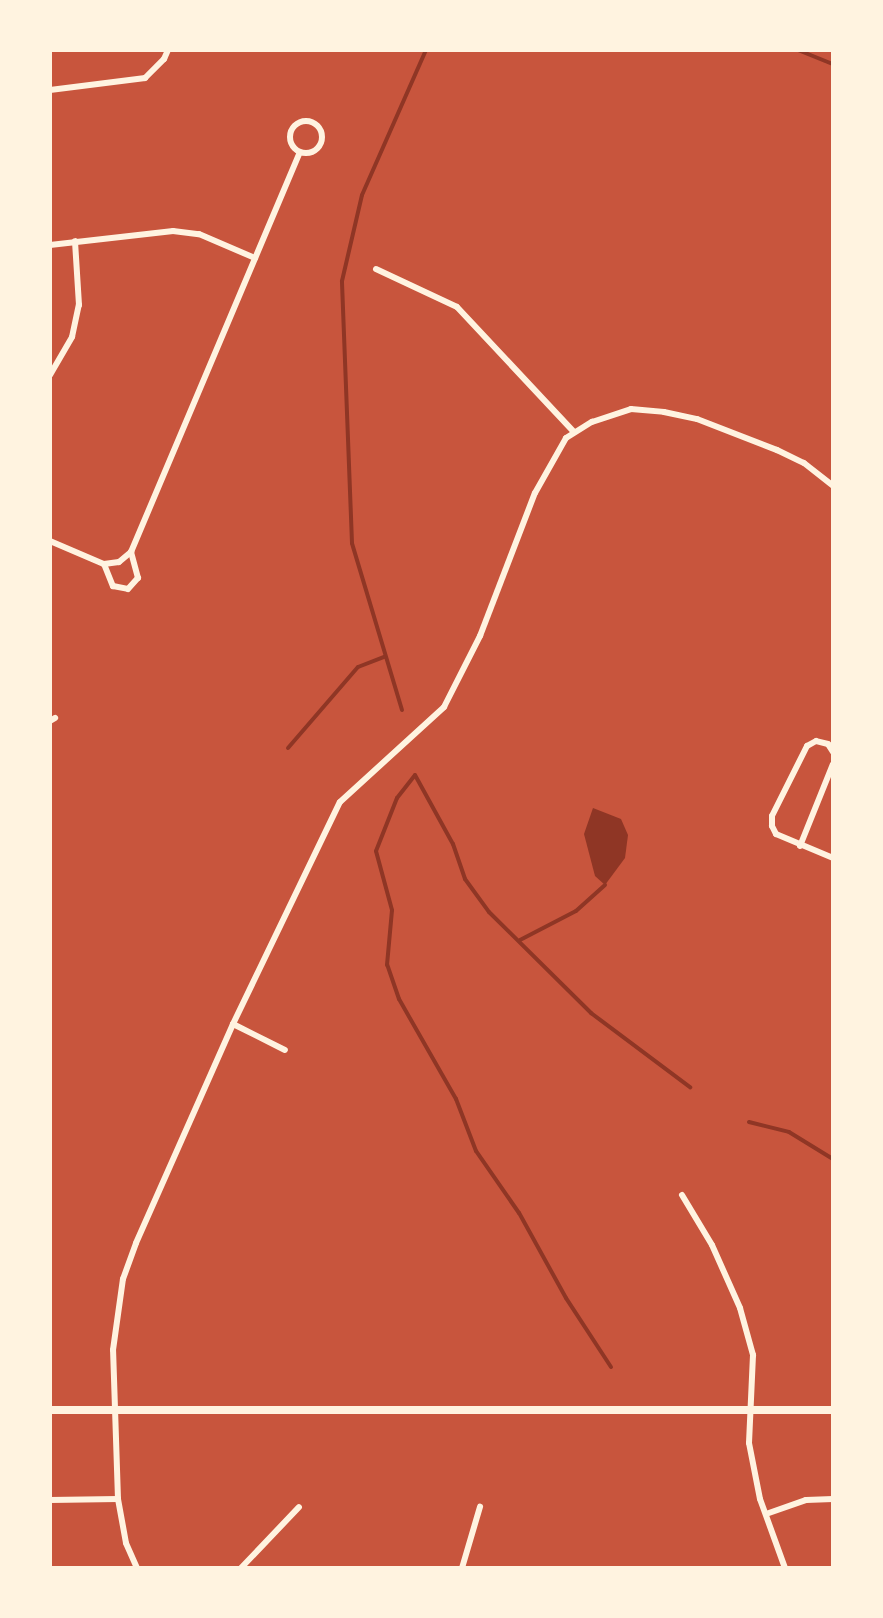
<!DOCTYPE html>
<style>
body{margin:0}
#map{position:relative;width:883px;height:1618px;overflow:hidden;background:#c8553d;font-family:Helvetica,sans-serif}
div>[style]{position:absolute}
.water>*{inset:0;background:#8f3625}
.stream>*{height:4px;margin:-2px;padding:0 2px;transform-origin:2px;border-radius:2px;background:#8f3625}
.minor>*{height:6px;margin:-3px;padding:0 3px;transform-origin:3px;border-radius:3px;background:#fff3e0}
.minor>.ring{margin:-3px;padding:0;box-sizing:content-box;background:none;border:6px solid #fff3e0;border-radius:50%}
.secondary>*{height:8px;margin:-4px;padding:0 4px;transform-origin:4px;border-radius:4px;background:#fff3e0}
span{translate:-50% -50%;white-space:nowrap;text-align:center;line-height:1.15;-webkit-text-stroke:6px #fff3e0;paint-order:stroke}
.frame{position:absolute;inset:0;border:52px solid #fff3e0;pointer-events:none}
</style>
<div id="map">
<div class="water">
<i style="clip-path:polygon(593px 808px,621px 819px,628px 835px,625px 858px,605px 885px,595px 876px,584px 834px)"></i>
</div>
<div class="stream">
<i style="left:798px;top:50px;width:38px;rotate:22deg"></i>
<i style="left:402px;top:710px;width:174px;rotate:-106.7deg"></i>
<i style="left:352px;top:543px;width:262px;rotate:-92.2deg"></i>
<i style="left:342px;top:281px;width:88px;rotate:-76.9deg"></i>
<i style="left:362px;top:195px;width:158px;rotate:-66.2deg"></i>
<i style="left:288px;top:748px;width:107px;rotate:-49.2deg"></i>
<i style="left:358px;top:667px;width:28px;rotate:-21deg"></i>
<i style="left:520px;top:940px;width:63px;rotate:-27.4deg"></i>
<i style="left:576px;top:911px;width:39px;rotate:-42deg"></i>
<i style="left:749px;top:1122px;width:41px;rotate:14deg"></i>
<i style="left:789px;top:1132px;width:52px;rotate:31.5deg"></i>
<i style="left:611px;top:1367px;width:82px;rotate:-123.1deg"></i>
<i style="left:566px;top:1298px;width:97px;rotate:-118.9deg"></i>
<i style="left:519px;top:1213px;width:75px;rotate:-124.7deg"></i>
<i style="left:476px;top:1151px;width:56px;rotate:-111deg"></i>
<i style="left:456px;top:1099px;width:115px;rotate:-119.7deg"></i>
<i style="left:399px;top:999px;width:36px;rotate:-109deg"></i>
<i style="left:387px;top:965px;width:55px;rotate:-84.8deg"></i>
<i style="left:392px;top:910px;width:61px;rotate:-105.2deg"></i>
<i style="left:376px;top:851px;width:57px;rotate:-68.4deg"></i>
<i style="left:397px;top:798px;width:29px;rotate:-52deg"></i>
<i style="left:415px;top:775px;width:79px;rotate:61.2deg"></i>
<i style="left:453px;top:844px;width:37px;rotate:71deg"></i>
<i style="left:465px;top:879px;width:41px;rotate:54deg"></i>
<i style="left:489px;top:912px;width:144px;rotate:44.7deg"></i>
<i style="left:591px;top:1013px;width:124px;rotate:36.8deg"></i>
</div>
<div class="minor">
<i style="left:50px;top:90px;width:96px;rotate:-7.2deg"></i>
<i style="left:145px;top:78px;width:27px;rotate:-45deg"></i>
<i style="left:164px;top:59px;width:10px;rotate:-66deg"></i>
<i class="ring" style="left:290px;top:121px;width:26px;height:26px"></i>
<i style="left:50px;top:245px;width:124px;rotate:-6.5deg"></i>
<i style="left:173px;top:231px;width:26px;rotate:7deg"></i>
<i style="left:199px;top:234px;width:61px;rotate:23.2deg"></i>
<i style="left:376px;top:269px;width:89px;rotate:25.1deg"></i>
<i style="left:457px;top:307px;width:171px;rotate:46.9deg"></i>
<i style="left:50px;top:375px;width:44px;rotate:-59.9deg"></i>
<i style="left:72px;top:337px;width:33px;rotate:-78deg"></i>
<i style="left:79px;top:305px;width:64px;rotate:-93.6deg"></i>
<i style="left:50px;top:541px;width:59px;rotate:23.1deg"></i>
<i style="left:104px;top:564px;width:15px;rotate:-8deg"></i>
<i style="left:119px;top:562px;width:16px;rotate:-40deg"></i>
<i style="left:131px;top:552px;width:434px;rotate:-67.1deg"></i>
<i style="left:104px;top:564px;width:24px;rotate:68deg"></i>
<i style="left:113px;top:586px;width:15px;rotate:11deg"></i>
<i style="left:128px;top:589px;width:15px;rotate:-48deg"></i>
<i style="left:138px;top:578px;width:27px;rotate:-105deg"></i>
<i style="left:50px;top:721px;width:6px;rotate:-31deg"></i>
<i style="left:833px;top:752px;width:9px;rotate:-122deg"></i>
<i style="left:828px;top:744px;width:12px;rotate:-166deg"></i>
<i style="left:816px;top:741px;width:10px;rotate:151deg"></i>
<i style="left:807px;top:746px;width:78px;rotate:116.6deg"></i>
<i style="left:772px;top:816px;width:10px;rotate:90deg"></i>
<i style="left:772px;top:826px;width:9px;rotate:63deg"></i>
<i style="left:776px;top:834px;width:62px;rotate:22.8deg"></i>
<i style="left:800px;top:846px;width:88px;rotate:-68.1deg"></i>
<i style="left:233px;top:1024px;width:58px;rotate:26.6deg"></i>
<i style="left:682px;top:1195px;width:58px;rotate:59deg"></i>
<i style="left:712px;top:1245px;width:69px;rotate:66deg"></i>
<i style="left:740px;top:1308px;width:49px;rotate:74.5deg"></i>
<i style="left:753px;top:1355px;width:88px;rotate:92.6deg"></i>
<i style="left:749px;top:1443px;width:57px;rotate:78.9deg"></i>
<i style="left:760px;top:1499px;width:73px;rotate:70.1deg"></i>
<i style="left:50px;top:1500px;width:68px;rotate:-0.8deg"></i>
<i style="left:766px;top:1514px;width:42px;rotate:-19.3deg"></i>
<i style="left:806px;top:1500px;width:27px;rotate:-2deg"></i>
<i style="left:137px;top:1568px;width:27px;rotate:-114deg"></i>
<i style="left:126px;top:1543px;width:45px;rotate:-100.3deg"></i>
<i style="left:118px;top:1499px;width:149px;rotate:-91.9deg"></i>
<i style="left:113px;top:1350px;width:72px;rotate:-82deg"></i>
<i style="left:123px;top:1279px;width:38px;rotate:-70deg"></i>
<i style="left:136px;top:1243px;width:240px;rotate:-66.1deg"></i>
<i style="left:233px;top:1024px;width:246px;rotate:-64.3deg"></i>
<i style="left:340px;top:802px;width:141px;rotate:-42.4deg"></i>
<i style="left:444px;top:707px;width:80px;rotate:-63.1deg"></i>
<i style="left:480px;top:636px;width:153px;rotate:-69deg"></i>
<i style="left:535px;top:493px;width:63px;rotate:-60.6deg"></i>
<i style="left:566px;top:438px;width:31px;rotate:-32deg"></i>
<i style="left:592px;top:422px;width:41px;rotate:-18.4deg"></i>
<i style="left:631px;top:409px;width:33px;rotate:5deg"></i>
<i style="left:664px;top:412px;width:34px;rotate:12deg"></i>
<i style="left:697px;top:419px;width:86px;rotate:21.2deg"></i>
<i style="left:777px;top:450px;width:30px;rotate:26deg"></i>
<i style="left:804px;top:463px;width:37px;rotate:38deg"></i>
<i style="left:241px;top:1568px;width:84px;rotate:-46.4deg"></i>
<i style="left:462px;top:1568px;width:64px;rotate:-73.6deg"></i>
</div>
<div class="secondary">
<i style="left:50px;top:1410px;width:783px"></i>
</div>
<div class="frame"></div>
</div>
